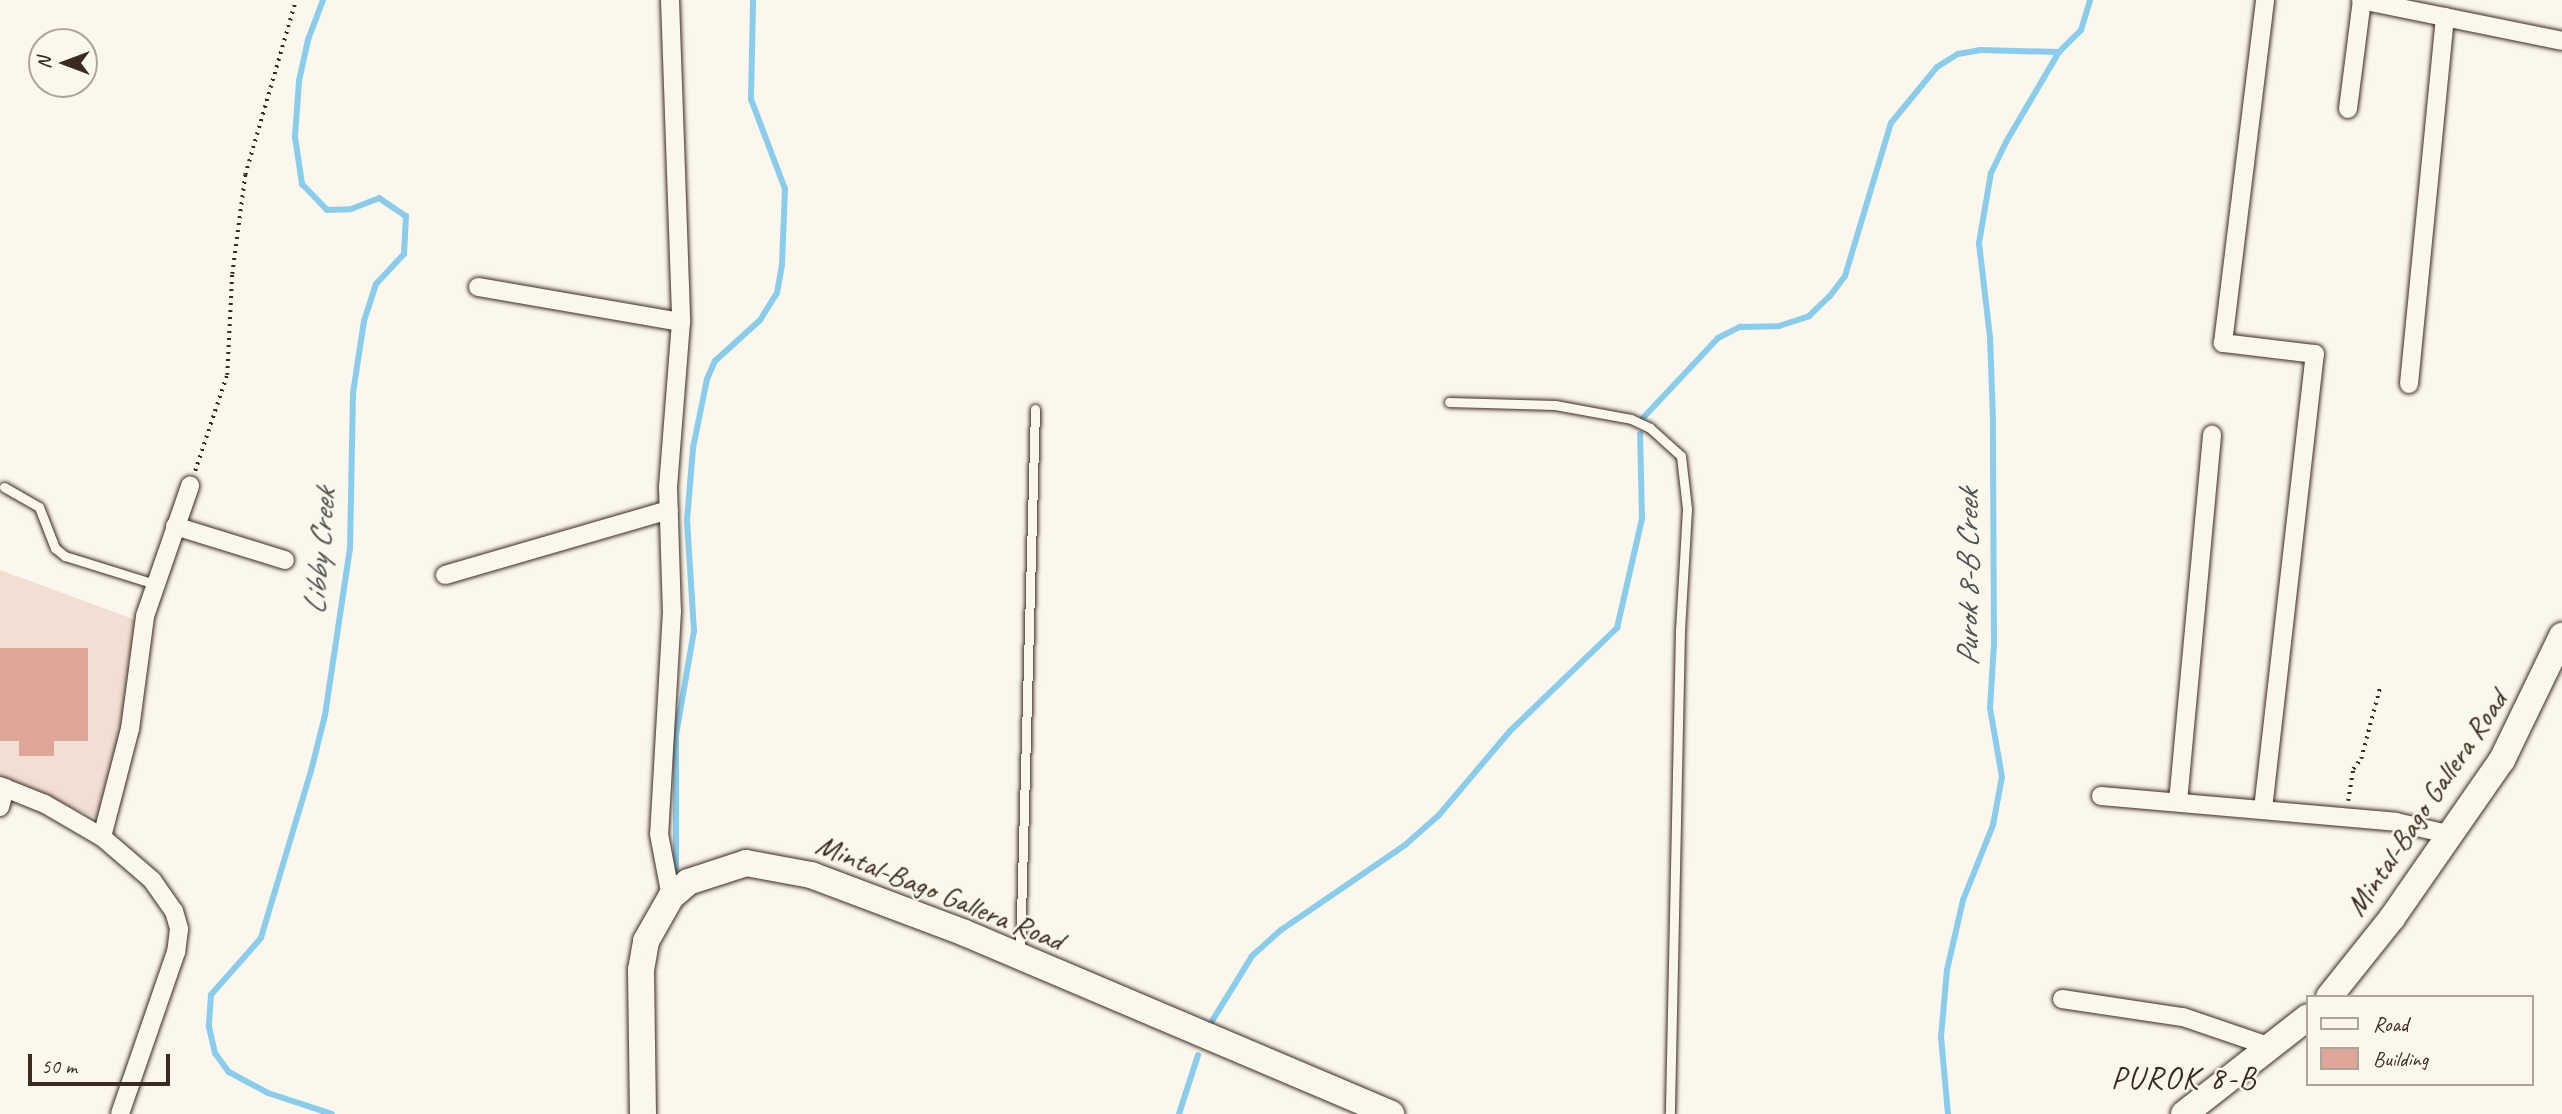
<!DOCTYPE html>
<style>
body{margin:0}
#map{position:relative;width:2562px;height:1114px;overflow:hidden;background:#fbf7ec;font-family:Caveat,sans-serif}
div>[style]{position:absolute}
.built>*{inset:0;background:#f2ded3}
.stream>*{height:6px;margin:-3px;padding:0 3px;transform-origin:3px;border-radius:3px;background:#8accec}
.building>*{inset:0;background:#dea599}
.path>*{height:3.5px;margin-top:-1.75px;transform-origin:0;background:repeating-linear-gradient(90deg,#3b2a1e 0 2px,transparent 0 7px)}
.roads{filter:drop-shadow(0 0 2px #3b2a1e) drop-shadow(0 0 2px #3b2a1e)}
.service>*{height:9px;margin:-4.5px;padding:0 4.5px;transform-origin:4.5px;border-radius:4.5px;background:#fbf7ec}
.minor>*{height:18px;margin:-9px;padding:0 9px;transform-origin:9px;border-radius:9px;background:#fbf7ec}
.primary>*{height:26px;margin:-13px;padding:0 13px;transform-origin:13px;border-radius:13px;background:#fbf7ec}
span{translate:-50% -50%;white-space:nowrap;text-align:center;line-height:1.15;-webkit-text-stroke:5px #fbf7ec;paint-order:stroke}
.street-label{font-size:30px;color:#3b2a1e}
.water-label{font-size:32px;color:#4f5252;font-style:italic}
.neighbourhood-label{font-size:32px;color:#3b2a1e;letter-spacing:2px}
.legend{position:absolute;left:2306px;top:995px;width:228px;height:91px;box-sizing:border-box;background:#fbf7ec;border:2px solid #aea59a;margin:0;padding:9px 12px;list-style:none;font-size:21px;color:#3b2a1e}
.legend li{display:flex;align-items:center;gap:14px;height:35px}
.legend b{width:35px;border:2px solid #aea59a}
.north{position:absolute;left:28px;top:28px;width:70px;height:70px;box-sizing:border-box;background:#fbf7ec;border:2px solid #aea59a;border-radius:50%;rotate:270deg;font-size:19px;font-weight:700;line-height:28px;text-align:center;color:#3b2a1e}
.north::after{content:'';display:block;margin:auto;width:24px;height:32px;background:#3b2a1e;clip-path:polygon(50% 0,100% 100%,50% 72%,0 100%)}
.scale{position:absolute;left:28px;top:1054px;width:142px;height:32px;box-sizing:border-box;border:4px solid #3b2a1e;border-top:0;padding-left:9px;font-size:21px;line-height:24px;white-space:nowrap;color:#3b2a1e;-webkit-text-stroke:5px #fbf7ec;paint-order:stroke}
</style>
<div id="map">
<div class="built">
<i style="clip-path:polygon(0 570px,136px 620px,129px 663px,135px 674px,100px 819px,0 779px)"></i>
</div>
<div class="stream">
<i style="left:323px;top:0;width:43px;rotate:110.6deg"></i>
<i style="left:308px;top:40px;width:42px;rotate:102.4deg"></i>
<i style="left:299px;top:81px;width:56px;rotate:94.1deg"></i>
<i style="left:295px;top:137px;width:48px;rotate:81.5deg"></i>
<i style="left:302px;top:184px;width:36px;rotate:46deg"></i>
<i style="left:327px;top:210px;width:24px;rotate:-2deg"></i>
<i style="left:351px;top:209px;width:30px;rotate:-21deg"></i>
<i style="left:379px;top:198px;width:32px;rotate:34deg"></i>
<i style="left:406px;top:216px;width:38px;rotate:93deg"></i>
<i style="left:404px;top:254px;width:41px;rotate:133deg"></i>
<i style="left:376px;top:284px;width:39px;rotate:108deg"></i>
<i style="left:364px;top:321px;width:73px;rotate:98.7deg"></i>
<i style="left:353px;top:393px;width:155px;rotate:91.1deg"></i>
<i style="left:350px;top:548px;width:169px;rotate:98.5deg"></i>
<i style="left:325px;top:715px;width:58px;rotate:104deg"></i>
<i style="left:311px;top:771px;width:174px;rotate:106.7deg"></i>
<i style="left:261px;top:938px;width:76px;rotate:131.3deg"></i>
<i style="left:211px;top:995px;width:32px;rotate:94deg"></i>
<i style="left:209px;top:1027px;width:27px;rotate:77deg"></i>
<i style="left:215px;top:1053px;width:24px;rotate:54deg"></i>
<i style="left:229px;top:1072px;width:44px;rotate:28.3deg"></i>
<i style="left:268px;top:1093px;width:67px;rotate:18.2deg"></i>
<i style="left:1643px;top:418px;width:110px;rotate:-46.8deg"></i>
<i style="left:1718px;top:338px;width:25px;rotate:-27deg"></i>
<i style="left:1740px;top:327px;width:39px;rotate:-1deg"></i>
<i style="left:1779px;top:326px;width:32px;rotate:-18deg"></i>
<i style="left:1809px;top:316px;width:29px;rotate:-44deg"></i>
<i style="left:1830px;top:296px;width:25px;rotate:-53deg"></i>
<i style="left:1845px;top:276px;width:160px;rotate:-73.3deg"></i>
<i style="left:1891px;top:123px;width:72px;rotate:-50.6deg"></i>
<i style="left:1937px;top:67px;width:25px;rotate:-32deg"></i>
<i style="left:1958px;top:54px;width:22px;rotate:-10deg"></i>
<i style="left:1980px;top:50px;width:79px;rotate:1.5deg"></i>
<i style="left:676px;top:868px;width:133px;rotate:-90deg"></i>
<i style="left:676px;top:735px;width:106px;rotate:-80.2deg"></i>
<i style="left:694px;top:631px;width:111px;rotate:-93.6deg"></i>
<i style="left:687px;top:520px;width:72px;rotate:-85.2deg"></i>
<i style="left:693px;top:448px;width:70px;rotate:-78.5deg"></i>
<i style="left:707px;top:379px;width:20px;rotate:-66deg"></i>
<i style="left:715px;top:361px;width:61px;rotate:-42.3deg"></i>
<i style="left:760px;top:320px;width:32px;rotate:-58deg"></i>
<i style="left:777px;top:293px;width:29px;rotate:-80deg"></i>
<i style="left:782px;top:264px;width:75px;rotate:-87.7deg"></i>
<i style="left:785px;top:189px;width:96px;rotate:-110.7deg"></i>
<i style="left:751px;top:99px;width:99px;rotate:-88.8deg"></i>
<i style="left:1209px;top:1026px;width:82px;rotate:-58.4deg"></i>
<i style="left:1252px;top:956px;width:39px;rotate:-42deg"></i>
<i style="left:1281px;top:930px;width:150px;rotate:-34.4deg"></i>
<i style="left:1405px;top:845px;width:45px;rotate:-41.4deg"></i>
<i style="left:1439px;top:815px;width:110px;rotate:-49.8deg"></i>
<i style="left:1510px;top:731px;width:149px;rotate:-43.9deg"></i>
<i style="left:1617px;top:628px;width:112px;rotate:-77.1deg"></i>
<i style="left:1642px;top:519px;width:85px;rotate:-91.3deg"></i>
<i style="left:1179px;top:1114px;width:62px;rotate:-72.1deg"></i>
<i style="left:1948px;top:1114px;width:77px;rotate:-95.2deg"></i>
<i style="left:1941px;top:1037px;width:67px;rotate:-84.9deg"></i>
<i style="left:1947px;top:970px;width:72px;rotate:-77.1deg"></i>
<i style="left:1963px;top:900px;width:81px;rotate:-68.2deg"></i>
<i style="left:1993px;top:825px;width:49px;rotate:-79.4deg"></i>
<i style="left:2002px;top:777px;width:70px;rotate:-99.9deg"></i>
<i style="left:1990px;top:708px;width:64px;rotate:-86.4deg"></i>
<i style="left:1994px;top:644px;width:225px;rotate:-90.3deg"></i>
<i style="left:1993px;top:419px;width:82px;rotate:-92.1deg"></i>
<i style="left:1990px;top:337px;width:95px;rotate:-96.7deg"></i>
<i style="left:1979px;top:243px;width:71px;rotate:-80.3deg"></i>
<i style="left:1991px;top:173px;width:34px;rotate:-64deg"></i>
<i style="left:2006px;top:142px;width:104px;rotate:-59.5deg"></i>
<i style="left:2059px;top:52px;width:31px;rotate:-45deg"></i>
<i style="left:2081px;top:30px;width:31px;rotate:-73deg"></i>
</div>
<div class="building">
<i style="clip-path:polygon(0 648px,88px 648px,88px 741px,54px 741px,54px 756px,19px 756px,19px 741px,0 741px)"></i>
</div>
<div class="path">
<i style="left:195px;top:471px;width:101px;rotate:-71.6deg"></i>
<i style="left:227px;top:375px;width:101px;rotate:-87.2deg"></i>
<i style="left:232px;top:274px;width:100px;rotate:-82.5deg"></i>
<i style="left:245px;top:175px;width:182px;rotate:-73.8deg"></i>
<i style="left:2348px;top:801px;width:32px;rotate:-81deg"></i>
<i style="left:2353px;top:769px;width:13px;rotate:-51deg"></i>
<i style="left:2361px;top:759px;width:74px;rotate:-75.2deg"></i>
</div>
<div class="roads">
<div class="service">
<i style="left:1449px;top:402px;width:106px;rotate:1.6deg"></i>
<i style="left:1555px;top:405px;width:77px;rotate:10.4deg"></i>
<i style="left:1631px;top:419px;width:21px;rotate:25deg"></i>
<i style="left:1650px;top:428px;width:42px;rotate:42.1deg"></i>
<i style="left:1681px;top:456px;width:53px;rotate:83.5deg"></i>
<i style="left:1687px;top:509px;width:121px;rotate:93.3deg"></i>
<i style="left:1680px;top:630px;width:484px;rotate:91.2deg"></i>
<i style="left:4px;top:487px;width:40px;rotate:29.7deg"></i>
<i style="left:39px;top:507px;width:44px;rotate:68.7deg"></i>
<i style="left:55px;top:548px;width:13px;rotate:39deg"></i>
<i style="left:65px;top:556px;width:94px;rotate:17.3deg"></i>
<i style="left:1020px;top:953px;width:544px;rotate:-88.42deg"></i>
</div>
<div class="minor">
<i style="left:670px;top:0;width:322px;rotate:88deg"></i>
<i style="left:681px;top:322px;width:166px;rotate:94.5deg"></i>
<i style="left:668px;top:487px;width:124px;rotate:88.2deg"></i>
<i style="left:672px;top:611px;width:223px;rotate:93.3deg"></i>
<i style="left:659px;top:834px;width:64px;rotate:79.2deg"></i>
<i style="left:2361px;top:0;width:205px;rotate:11.5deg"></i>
<i style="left:2348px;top:109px;width:110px;rotate:-82.7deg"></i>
<i style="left:478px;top:287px;width:206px;rotate:9.8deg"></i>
<i style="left:2409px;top:384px;width:369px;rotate:-84.4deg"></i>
<i style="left:175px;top:526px;width:115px;rotate:17.2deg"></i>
<i style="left:445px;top:575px;width:233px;rotate:-16.2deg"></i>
<i style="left:0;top:786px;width:48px;rotate:21.8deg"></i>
<i style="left:45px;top:804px;width:66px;rotate:30.1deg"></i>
<i style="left:102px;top:837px;width:66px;rotate:40.7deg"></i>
<i style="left:152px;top:880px;width:38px;rotate:55deg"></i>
<i style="left:174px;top:911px;width:19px;rotate:74deg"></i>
<i style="left:179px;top:929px;width:23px;rotate:97deg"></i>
<i style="left:176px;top:952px;width:171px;rotate:109.1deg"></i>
<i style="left:2101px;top:796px;width:296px;rotate:5deg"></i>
<i style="left:2396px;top:822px;width:57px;rotate:13.3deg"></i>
<i style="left:2178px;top:802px;width:369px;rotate:-84.7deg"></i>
<i style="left:0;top:807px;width:20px;rotate:-75deg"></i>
<i style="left:2263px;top:809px;width:458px;rotate:-83.5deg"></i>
<i style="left:2315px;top:354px;width:93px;rotate:-173.2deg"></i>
<i style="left:2223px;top:343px;width:346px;rotate:-83deg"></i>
<i style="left:102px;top:837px;width:112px;rotate:-75.5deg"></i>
<i style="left:130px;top:729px;width:114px;rotate:-82.4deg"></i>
<i style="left:145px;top:616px;width:138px;rotate:-70.9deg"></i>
<i style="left:2062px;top:999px;width:122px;rotate:8.5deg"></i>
<i style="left:2183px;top:1017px;width:96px;rotate:18.8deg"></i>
</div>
<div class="primary">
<i style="left:2329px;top:997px;width:101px;rotate:-51.4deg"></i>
<i style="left:2392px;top:918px;width:193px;rotate:-55.2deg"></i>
<i style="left:2502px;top:760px;width:138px;rotate:-64.2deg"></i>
<i style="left:643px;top:1114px;width:144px;rotate:-90.8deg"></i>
<i style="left:641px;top:970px;width:29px;rotate:-80deg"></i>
<i style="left:646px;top:941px;width:51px;rotate:-60.4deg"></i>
<i style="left:671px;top:897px;width:23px;rotate:-41deg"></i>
<i style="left:688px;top:882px;width:61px;rotate:-18.1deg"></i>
<i style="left:746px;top:863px;width:66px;rotate:10.5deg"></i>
<i style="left:811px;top:875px;width:165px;rotate:20.6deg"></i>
<i style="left:965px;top:933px;width:463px;rotate:23deg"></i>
<i style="left:2184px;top:1114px;width:157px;rotate:-38deg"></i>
</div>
</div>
<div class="street-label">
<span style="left:2426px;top:803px;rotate:-56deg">Mintal-Bago Gallera Road</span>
<span style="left:940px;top:892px;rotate:22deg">Mintal-Bago Gallera Road</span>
</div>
<div class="water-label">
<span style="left:320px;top:552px;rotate:-85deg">Libby Creek</span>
<span style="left:1968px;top:578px;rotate:-90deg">Purok 8-B Creek</span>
</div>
<div class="neighbourhood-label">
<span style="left:2184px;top:1078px">PUROK 8-B</span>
</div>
<ul class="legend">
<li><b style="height:9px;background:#fbf7ec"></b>Road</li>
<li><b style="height:19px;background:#dea599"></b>Building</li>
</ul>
<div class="north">N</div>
<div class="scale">50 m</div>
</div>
